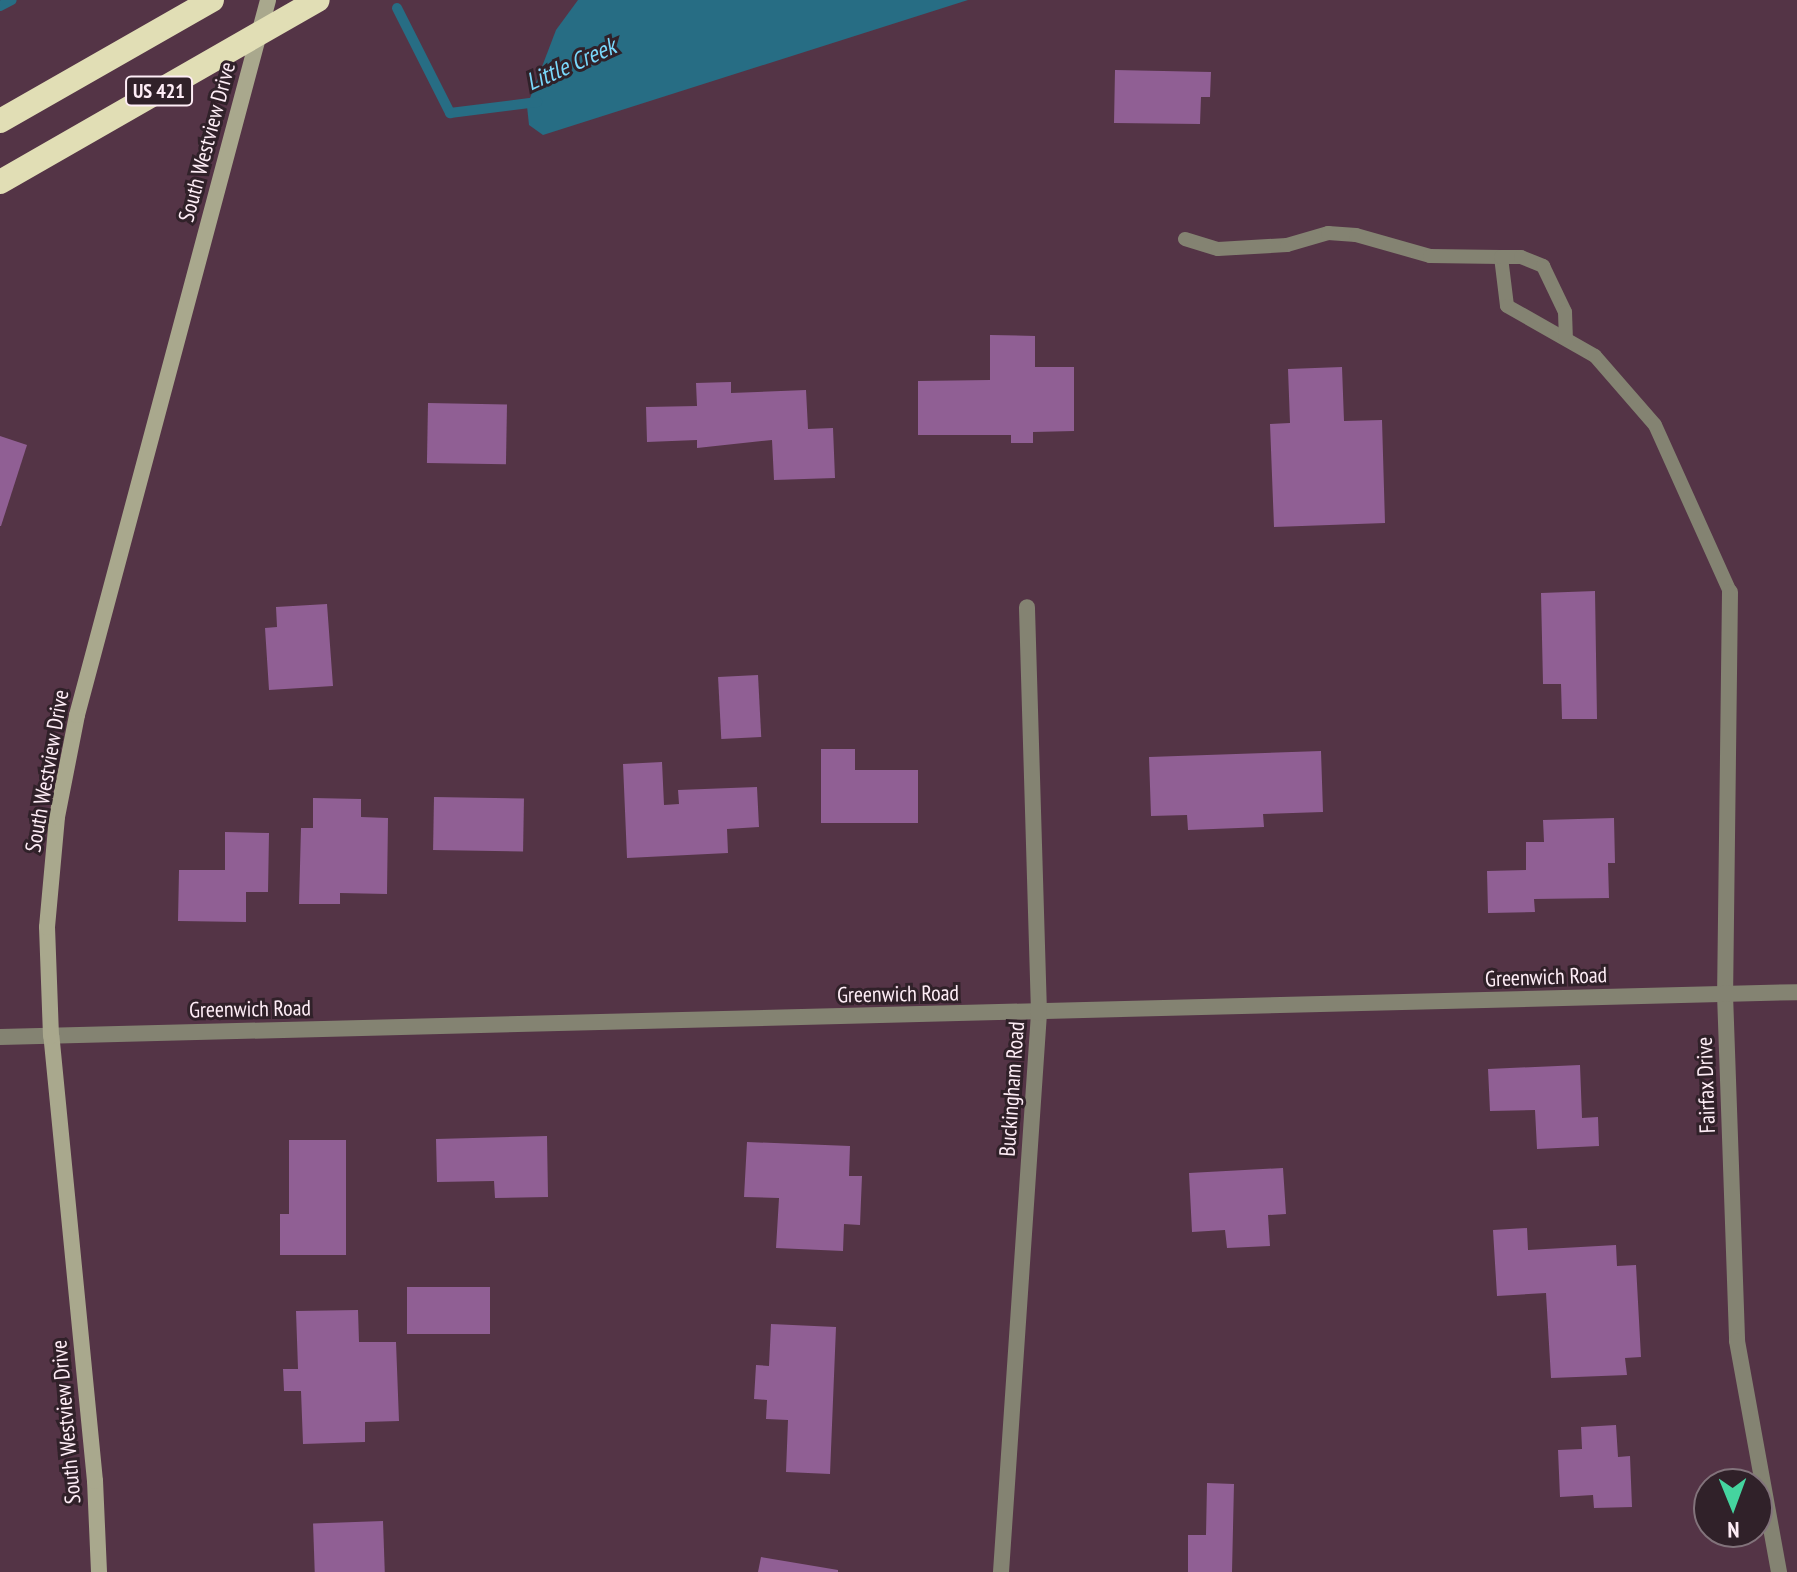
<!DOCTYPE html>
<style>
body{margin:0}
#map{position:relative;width:1797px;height:1572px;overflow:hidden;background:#543446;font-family:"PT Sans Narrow",sans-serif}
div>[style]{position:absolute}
.water>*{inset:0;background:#276d84}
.stream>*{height:10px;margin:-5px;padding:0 5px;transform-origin:5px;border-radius:5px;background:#276d84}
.building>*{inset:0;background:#905f94;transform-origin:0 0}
.lane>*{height:14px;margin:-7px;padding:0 7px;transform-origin:7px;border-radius:7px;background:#848372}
.street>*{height:16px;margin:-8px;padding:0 8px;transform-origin:8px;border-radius:8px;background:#848372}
.secondary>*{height:16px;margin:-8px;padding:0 8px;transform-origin:8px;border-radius:8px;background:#a9a88d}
.highway>*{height:24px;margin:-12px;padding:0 12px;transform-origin:12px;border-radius:12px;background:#e1deb5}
span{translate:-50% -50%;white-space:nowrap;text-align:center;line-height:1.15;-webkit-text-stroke:6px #302129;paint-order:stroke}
.shield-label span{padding:2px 6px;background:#302129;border:2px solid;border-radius:6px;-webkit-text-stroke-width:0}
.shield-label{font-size:20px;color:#feedf6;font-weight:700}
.street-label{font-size:22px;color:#feedf6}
.water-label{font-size:24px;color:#7ad8fb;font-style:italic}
.north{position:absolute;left:1693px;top:1468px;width:80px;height:80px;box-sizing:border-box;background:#302129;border:2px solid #82737b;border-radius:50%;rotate:179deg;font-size:22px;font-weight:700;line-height:32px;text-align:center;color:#feedf6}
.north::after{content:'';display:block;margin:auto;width:28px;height:36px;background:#45d49f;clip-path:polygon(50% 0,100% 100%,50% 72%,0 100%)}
</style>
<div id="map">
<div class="water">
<i style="clip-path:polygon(578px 0,968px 0,543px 135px,529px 125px,527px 106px,556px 30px)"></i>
</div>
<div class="stream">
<i style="left:0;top:6px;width:13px;rotate:-27deg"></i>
<i style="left:397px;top:8px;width:118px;rotate:63.2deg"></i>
<i style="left:450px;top:113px;width:88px;rotate:-7.2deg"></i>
</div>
<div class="building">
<i style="clip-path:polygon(1115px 70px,1211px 72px,1210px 97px,1201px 97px,1200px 124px,1114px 123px)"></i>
<i style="clip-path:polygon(990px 335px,1035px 336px,1035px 367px,1074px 367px,1074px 431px,1033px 432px,1033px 443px,1011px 443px,1011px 435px,918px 435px,918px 381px,990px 380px)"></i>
<i style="clip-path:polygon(1342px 367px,1344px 421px,1382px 420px,1385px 523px,1274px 527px,1270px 424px,1290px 423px,1288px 369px)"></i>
<i style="clip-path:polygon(731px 382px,731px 393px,806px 390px,808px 429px,833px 428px,835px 478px,774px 480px,772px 440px,697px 448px,697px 440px,647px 442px,646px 407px,697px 406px,696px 383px)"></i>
<i style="left:428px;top:403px;width:79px;height:60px;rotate:1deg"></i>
<i style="clip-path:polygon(0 436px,27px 445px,1px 526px,0 526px)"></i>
<i style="clip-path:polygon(1595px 591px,1597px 719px,1562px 719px,1561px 684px,1543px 684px,1541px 593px)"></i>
<i style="clip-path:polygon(327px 604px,333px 686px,269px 690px,265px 628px,277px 627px,276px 607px)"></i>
<i style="left:758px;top:675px;width:62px;height:40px;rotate:87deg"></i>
<i style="clip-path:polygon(821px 749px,855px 749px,855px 770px,918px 770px,918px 823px,821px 823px)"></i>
<i style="clip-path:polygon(1321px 751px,1323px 812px,1263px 814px,1264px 827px,1188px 830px,1187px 815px,1151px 816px,1149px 757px)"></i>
<i style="clip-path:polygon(662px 762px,664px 805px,679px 804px,678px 790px,757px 787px,759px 827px,727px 829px,728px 853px,627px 858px,623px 764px)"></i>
<i style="left:434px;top:797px;width:90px;height:53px;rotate:1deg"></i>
<i style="clip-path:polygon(313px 798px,361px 799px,361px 817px,388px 818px,387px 894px,340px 893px,340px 904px,299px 904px,301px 828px,313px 828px)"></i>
<i style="clip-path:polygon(1614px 818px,1615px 863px,1608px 863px,1609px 898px,1534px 899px,1535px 912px,1488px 913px,1487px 871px,1526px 870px,1526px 842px,1544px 842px,1543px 820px)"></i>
<i style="clip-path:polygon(225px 832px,269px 833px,268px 892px,246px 892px,246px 922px,178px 921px,179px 870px,225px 870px)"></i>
<i style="clip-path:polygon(1580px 1065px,1582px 1118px,1598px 1117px,1599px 1146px,1537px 1149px,1535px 1110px,1490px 1111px,1488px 1069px)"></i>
<i style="clip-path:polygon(547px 1136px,548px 1197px,495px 1198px,494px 1181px,437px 1182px,436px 1139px)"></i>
<i style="clip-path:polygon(289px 1140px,346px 1140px,346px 1255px,280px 1255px,280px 1214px,289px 1214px)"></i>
<i style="clip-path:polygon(747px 1142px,850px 1146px,849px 1176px,862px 1176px,860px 1225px,844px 1224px,843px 1251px,776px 1248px,779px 1198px,744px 1197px)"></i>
<i style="clip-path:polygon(1283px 1168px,1286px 1214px,1268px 1215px,1270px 1246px,1227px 1248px,1225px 1230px,1192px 1232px,1189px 1173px)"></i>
<i style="clip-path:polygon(1527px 1228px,1528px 1250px,1616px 1245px,1617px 1266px,1636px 1265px,1641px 1357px,1625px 1358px,1627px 1375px,1551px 1378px,1546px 1293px,1497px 1296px,1493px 1230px)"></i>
<i style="left:407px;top:1287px;width:83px;height:47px"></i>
<i style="clip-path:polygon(358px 1310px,359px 1342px,396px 1342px,399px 1421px,365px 1422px,365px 1442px,303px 1444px,301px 1391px,284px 1391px,283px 1369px,298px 1369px,296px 1311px)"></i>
<i style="clip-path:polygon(771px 1324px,836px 1327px,830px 1474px,786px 1472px,788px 1420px,766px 1419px,767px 1400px,754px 1399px,756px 1365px,769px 1366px)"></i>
<i style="clip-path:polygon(1616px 1425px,1618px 1457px,1630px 1456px,1632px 1507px,1594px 1508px,1593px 1495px,1560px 1497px,1558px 1450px,1582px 1449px,1581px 1427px)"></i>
<i style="clip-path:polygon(1207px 1483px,1234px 1484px,1232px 1572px,1188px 1572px,1188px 1535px,1206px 1535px)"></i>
<i style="left:383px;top:1521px;width:51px;height:70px;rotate:88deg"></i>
<i style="clip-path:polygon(761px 1557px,838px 1570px,838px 1572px,758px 1572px)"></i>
</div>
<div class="lane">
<i style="left:1185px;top:239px;width:34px;rotate:17deg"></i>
<i style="left:1218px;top:249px;width:69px;rotate:-3.3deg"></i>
<i style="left:1287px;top:245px;width:43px;rotate:-16.3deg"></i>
<i style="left:1328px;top:233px;width:28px;rotate:4deg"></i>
<i style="left:1356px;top:235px;width:77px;rotate:15.8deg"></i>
<i style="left:1430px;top:256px;width:71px;rotate:0.8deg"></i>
<i style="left:1501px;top:257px;width:49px;rotate:83deg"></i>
<i style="left:1507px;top:306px;width:101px;rotate:29.6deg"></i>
<i style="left:1595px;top:356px;width:91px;rotate:49deg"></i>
<i style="left:1655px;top:425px;width:183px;rotate:65.8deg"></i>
<i style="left:1501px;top:257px;width:20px"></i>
<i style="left:1521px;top:257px;width:24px;rotate:22deg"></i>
<i style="left:1543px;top:266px;width:51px;rotate:64.4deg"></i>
<i style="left:1565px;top:312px;width:27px;rotate:88deg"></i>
</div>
<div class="street">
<i style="left:1730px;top:592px;width:402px;rotate:90.7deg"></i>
<i style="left:1725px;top:994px;width:347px;rotate:88deg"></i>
<i style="left:1737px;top:1341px;width:235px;rotate:79.7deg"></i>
<i style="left:0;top:1037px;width:1798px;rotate:-1.43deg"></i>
<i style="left:1001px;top:1572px;width:560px;rotate:-86.11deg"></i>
<i style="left:1039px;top:1013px;width:406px;rotate:-91.7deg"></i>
</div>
<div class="secondary">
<i style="left:99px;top:1572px;width:91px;rotate:-92.5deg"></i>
<i style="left:95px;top:1481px;width:447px;rotate:-95.6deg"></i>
<i style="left:51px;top:1036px;width:109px;rotate:-92.1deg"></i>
<i style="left:47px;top:927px;width:110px;rotate:-84.8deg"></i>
<i style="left:57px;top:817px;width:104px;rotate:-78.9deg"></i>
<i style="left:77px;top:715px;width:740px;rotate:-75.04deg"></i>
</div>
<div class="highway">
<i style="left:0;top:121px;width:244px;rotate:-29.7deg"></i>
<i style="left:0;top:182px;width:366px;rotate:-29.8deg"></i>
</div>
<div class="shield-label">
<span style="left:159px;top:91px">US 421</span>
</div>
<div class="street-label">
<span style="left:207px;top:142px;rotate:-75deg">South Westview Drive</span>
<span style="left:47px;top:771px;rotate:-80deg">South Westview Drive</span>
<span style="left:1546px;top:977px;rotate:-2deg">Greenwich Road</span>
<span style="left:898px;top:994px;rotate:-1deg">Greenwich Road</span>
<span style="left:250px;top:1009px;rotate:-1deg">Greenwich Road</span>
<span style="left:1706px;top:1085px;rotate:-92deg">Fairfax Drive</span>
<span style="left:1012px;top:1089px;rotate:-86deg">Buckingham Road</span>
<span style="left:66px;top:1422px;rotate:-95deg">South Westview Drive</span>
</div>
<div class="water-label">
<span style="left:571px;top:64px;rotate:-24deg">Little Creek</span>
</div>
<div class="north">N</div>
</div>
